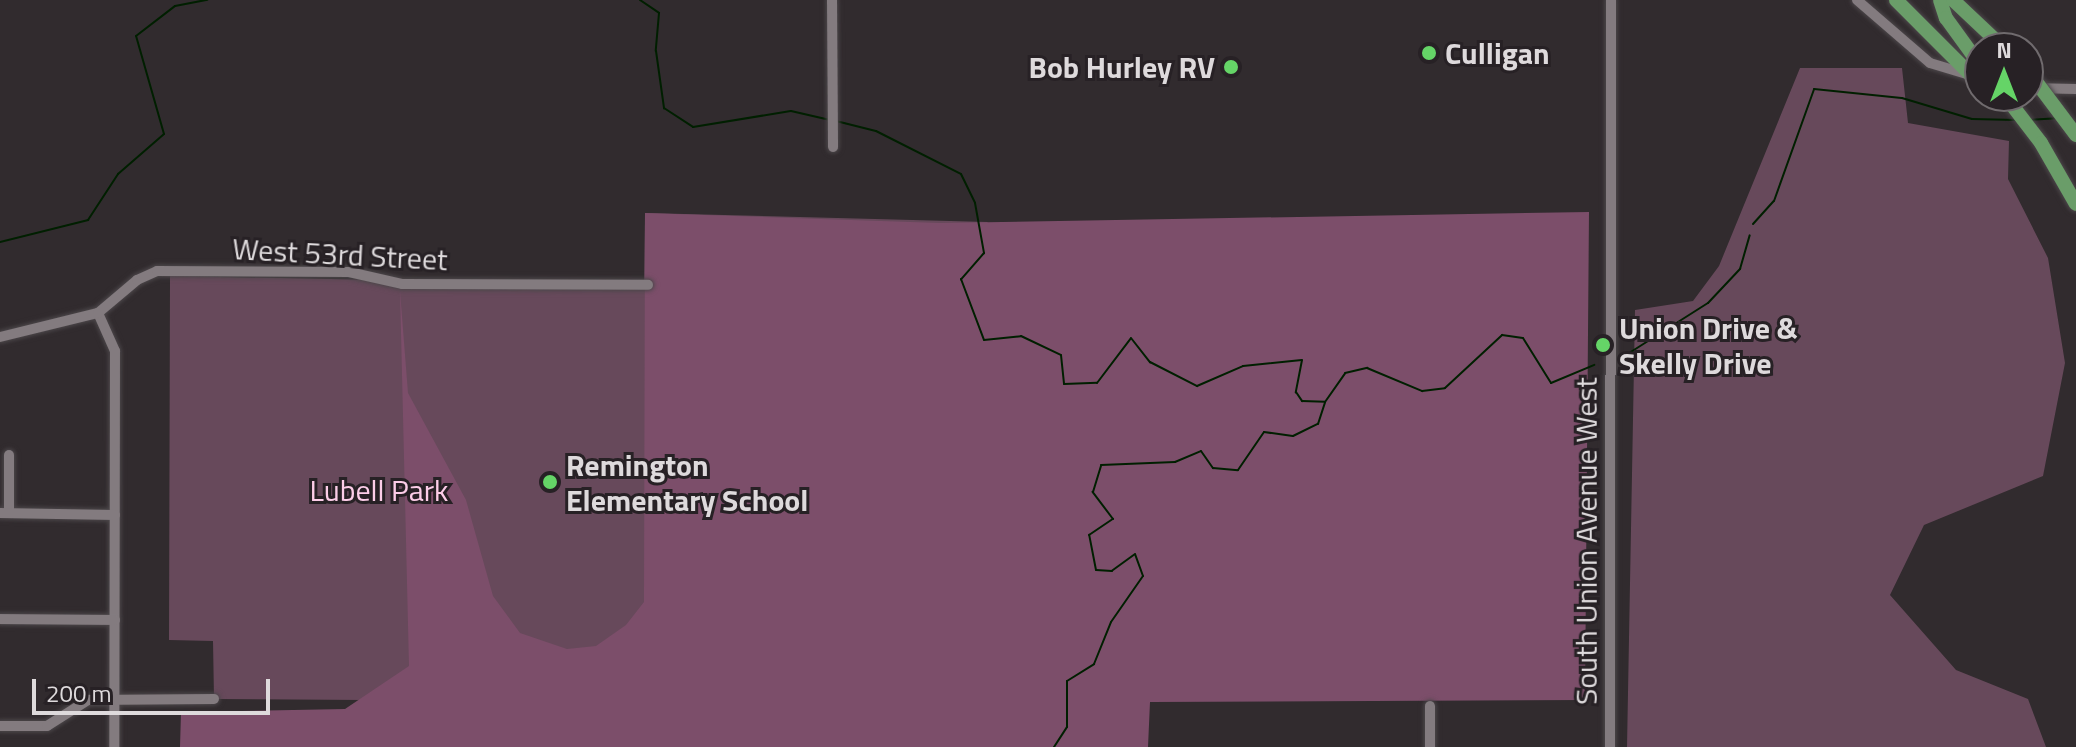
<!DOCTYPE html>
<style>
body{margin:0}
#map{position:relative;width:2076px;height:747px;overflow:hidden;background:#312b2e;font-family:"Titillium Web",sans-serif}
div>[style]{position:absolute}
.green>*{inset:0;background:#67495b}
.forest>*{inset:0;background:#7c4e6a}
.stream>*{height:2px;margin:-1px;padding:0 1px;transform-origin:1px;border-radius:1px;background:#001f00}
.roads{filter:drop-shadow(0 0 2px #4c474a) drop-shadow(0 0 2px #4c474a)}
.minor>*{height:10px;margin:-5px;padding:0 5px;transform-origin:5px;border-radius:5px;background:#837b7f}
.highway>*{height:14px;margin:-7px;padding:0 7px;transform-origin:7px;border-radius:7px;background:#6a9d69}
.bridges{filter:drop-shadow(0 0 2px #4c474a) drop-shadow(0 0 2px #4c474a)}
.highway-bridge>*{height:14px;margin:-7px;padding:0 7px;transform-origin:7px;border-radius:7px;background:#6a9d69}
.dots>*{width:22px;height:22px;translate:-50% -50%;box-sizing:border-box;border:4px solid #272125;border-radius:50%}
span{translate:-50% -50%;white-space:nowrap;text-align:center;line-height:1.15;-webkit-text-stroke:6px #272125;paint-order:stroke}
.poi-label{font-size:30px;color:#dedadc;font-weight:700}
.left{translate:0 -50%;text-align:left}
.right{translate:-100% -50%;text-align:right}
.street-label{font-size:30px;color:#dedadc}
.park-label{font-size:30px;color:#fccde8}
.north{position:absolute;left:1964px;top:32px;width:80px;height:80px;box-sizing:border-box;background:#272125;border:2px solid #706b6e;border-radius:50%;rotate:0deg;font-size:22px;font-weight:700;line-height:32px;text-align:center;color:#dedadc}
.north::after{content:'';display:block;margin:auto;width:28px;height:36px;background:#65d467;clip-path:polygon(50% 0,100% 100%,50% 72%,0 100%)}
.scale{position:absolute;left:32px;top:679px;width:238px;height:36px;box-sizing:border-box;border:4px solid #dedadc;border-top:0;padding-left:10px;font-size:24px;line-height:28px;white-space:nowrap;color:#dedadc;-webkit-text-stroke:6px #272125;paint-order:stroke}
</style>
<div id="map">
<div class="green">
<i style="clip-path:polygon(1800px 68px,1902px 68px,1908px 123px,2009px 141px,2008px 179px,2048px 258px,2065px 363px,2043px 476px,1924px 525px,1890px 595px,1956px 670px,2028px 699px,2046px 747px,1627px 747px,1635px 310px,1693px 301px,1719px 266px)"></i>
<i style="clip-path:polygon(645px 213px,988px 222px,645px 702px,214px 699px,213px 641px,169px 640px,170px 276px,644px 285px)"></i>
</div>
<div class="forest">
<i style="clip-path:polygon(1589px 212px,1585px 700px,1150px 702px,1148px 747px,180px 747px,181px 712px,345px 709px,409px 666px,400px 291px,408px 393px,466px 500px,493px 596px,520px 633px,567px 649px,596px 646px,626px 625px,644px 602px,645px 213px,940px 223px)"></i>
</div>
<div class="stream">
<i style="left:640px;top:0;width:23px;rotate:34deg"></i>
<i style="left:659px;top:13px;width:38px;rotate:95deg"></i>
<i style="left:656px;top:51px;width:58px;rotate:82deg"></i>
<i style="left:664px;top:108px;width:35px;rotate:33deg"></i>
<i style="left:693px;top:127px;width:99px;rotate:-9.3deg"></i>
<i style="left:791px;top:111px;width:39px;rotate:13deg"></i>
<i style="left:2030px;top:120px;width:26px;rotate:-4deg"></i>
<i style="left:836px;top:121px;width:41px;rotate:14deg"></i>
<i style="left:876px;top:131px;width:95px;rotate:26.8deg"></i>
<i style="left:961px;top:174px;width:32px;rotate:64deg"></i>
<i style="left:975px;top:203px;width:51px;rotate:79.8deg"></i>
<i style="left:984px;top:253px;width:35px;rotate:131deg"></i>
<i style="left:961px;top:279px;width:65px;rotate:69.3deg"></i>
<i style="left:984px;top:340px;width:37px;rotate:-6deg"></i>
<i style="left:1021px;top:336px;width:44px;rotate:25.4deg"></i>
<i style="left:1061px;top:355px;width:29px;rotate:84deg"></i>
<i style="left:1064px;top:384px;width:33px;rotate:-2deg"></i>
<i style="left:1097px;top:383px;width:56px;rotate:-52.9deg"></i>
<i style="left:1131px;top:338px;width:31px;rotate:52deg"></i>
<i style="left:1150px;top:362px;width:53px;rotate:27.1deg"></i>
<i style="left:1197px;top:386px;width:50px;rotate:-23.5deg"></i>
<i style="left:1243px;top:366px;width:59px;rotate:-5.8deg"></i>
<i style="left:1302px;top:360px;width:33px;rotate:101deg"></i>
<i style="left:1296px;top:392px;width:11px;rotate:56deg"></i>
<i style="left:1302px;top:401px;width:23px;rotate:2deg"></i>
<i style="left:1753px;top:224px;width:31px;rotate:-48deg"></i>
<i style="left:1774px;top:201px;width:119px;rotate:-70.3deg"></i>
<i style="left:1814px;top:89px;width:88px;rotate:5.8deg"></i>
<i style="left:1902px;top:98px;width:73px;rotate:16.7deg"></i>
<i style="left:1972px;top:119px;width:44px;rotate:1.3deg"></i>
<i style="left:0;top:242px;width:91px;rotate:-14deg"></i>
<i style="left:88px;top:220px;width:55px;rotate:-56.9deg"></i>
<i style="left:118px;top:174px;width:61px;rotate:-41deg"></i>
<i style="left:164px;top:134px;width:102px;rotate:-105.9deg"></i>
<i style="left:136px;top:36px;width:49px;rotate:-37.6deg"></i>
<i style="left:175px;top:6px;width:33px;rotate:-11deg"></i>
<i style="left:1626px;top:355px;width:97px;rotate:-32.4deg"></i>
<i style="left:1708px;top:303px;width:47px;rotate:-46.7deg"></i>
<i style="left:1740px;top:269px;width:35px;rotate:-74deg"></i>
<i style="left:1054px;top:747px;width:24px;rotate:-57deg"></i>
<i style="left:1067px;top:727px;width:46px;rotate:-90deg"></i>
<i style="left:1067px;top:681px;width:32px;rotate:-32deg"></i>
<i style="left:1094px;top:664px;width:45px;rotate:-68deg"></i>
<i style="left:1111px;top:622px;width:56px;rotate:-55.2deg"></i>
<i style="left:1143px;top:576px;width:23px;rotate:-110deg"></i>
<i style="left:1135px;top:554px;width:29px;rotate:144deg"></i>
<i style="left:1112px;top:571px;width:16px;rotate:-176deg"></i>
<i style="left:1096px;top:570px;width:36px;rotate:-101deg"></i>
<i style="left:1089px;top:535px;width:29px;rotate:-34deg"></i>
<i style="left:1113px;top:519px;width:34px;rotate:-127deg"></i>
<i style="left:1093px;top:492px;width:28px;rotate:-73deg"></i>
<i style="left:1101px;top:465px;width:74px;rotate:-2.3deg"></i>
<i style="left:1175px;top:462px;width:28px;rotate:-23deg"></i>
<i style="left:1201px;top:451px;width:21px;rotate:55deg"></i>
<i style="left:1213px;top:468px;width:25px;rotate:5deg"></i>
<i style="left:1238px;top:470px;width:46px;rotate:-55.6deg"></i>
<i style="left:1264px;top:432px;width:29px;rotate:8deg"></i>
<i style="left:1293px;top:436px;width:28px;rotate:-26deg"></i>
<i style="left:1318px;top:424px;width:23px;rotate:-72deg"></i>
<i style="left:1325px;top:402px;width:35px;rotate:-55deg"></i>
<i style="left:1345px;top:373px;width:23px;rotate:-13deg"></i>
<i style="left:1367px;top:368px;width:60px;rotate:22.7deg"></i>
<i style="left:1422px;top:391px;width:23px;rotate:-7deg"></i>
<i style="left:1445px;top:388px;width:78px;rotate:-42.9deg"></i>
<i style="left:1502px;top:335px;width:21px;rotate:8deg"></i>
<i style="left:1523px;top:338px;width:53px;rotate:58.1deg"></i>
<i style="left:1551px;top:383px;width:47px;rotate:-22.7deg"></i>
</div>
<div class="roads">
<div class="minor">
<i style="left:832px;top:0;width:147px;rotate:89.6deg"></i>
<i style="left:1857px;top:0;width:96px;rotate:40.8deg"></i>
<i style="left:1930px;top:63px;width:52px;rotate:16.7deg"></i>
<i style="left:2028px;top:88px;width:48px;rotate:1.2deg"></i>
<i style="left:98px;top:313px;width:42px;rotate:65.9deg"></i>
<i style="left:115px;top:351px;width:396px;rotate:90.1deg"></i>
<i style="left:0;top:337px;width:101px;rotate:-13.8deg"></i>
<i style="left:98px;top:313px;width:51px;rotate:-40.2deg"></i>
<i style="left:137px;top:280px;width:22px;rotate:-24deg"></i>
<i style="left:157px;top:271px;width:192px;rotate:0.3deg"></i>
<i style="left:349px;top:272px;width:54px;rotate:12.8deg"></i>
<i style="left:402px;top:284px;width:246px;rotate:0.2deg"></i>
<i style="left:9px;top:455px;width:58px;rotate:90deg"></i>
<i style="left:0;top:513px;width:115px;rotate:1deg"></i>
<i style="left:0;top:619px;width:115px;rotate:0.5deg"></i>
<i style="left:0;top:726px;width:47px"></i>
<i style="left:47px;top:726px;width:49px;rotate:-32.4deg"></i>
<i style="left:88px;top:700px;width:126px;rotate:-0.5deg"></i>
<i style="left:1430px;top:747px;width:41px;rotate:-90deg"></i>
<i style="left:1610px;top:747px;width:747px;rotate:-89.92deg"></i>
</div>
<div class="highway">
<i style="left:1896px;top:0;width:106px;rotate:45deg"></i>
<i style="left:1940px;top:0;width:19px;rotate:72deg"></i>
<i style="left:1946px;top:18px;width:58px;rotate:54.1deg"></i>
<i style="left:1953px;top:0;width:70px;rotate:43.3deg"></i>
<i style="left:2005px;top:96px;width:59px;rotate:52.5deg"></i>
<i style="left:2041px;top:143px;width:70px;rotate:60.2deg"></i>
</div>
</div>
<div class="bridges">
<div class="highway-bridge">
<i style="left:2028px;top:71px;width:80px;rotate:53.1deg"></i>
</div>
</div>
<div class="dots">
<i style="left:1429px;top:53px;background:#65d467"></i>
<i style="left:1231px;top:67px;background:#65d467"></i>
<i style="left:1603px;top:345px;background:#65d467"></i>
<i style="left:550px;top:482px;background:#65d467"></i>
</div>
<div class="poi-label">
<span class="left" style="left:1445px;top:53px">Culligan</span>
<span class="right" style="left:1215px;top:67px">Bob Hurley RV</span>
<span class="left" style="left:1619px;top:345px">Union Drive &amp;<br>Skelly Drive</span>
<span class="left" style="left:566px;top:482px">Remington<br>Elementary School</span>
</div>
<div class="street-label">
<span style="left:340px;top:254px;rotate:3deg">West 53rd Street</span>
<span style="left:1586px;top:541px;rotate:-90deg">South Union Avenue West</span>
</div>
<div class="park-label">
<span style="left:379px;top:490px">Lubell Park</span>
</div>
<div class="north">N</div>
<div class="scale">200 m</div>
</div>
